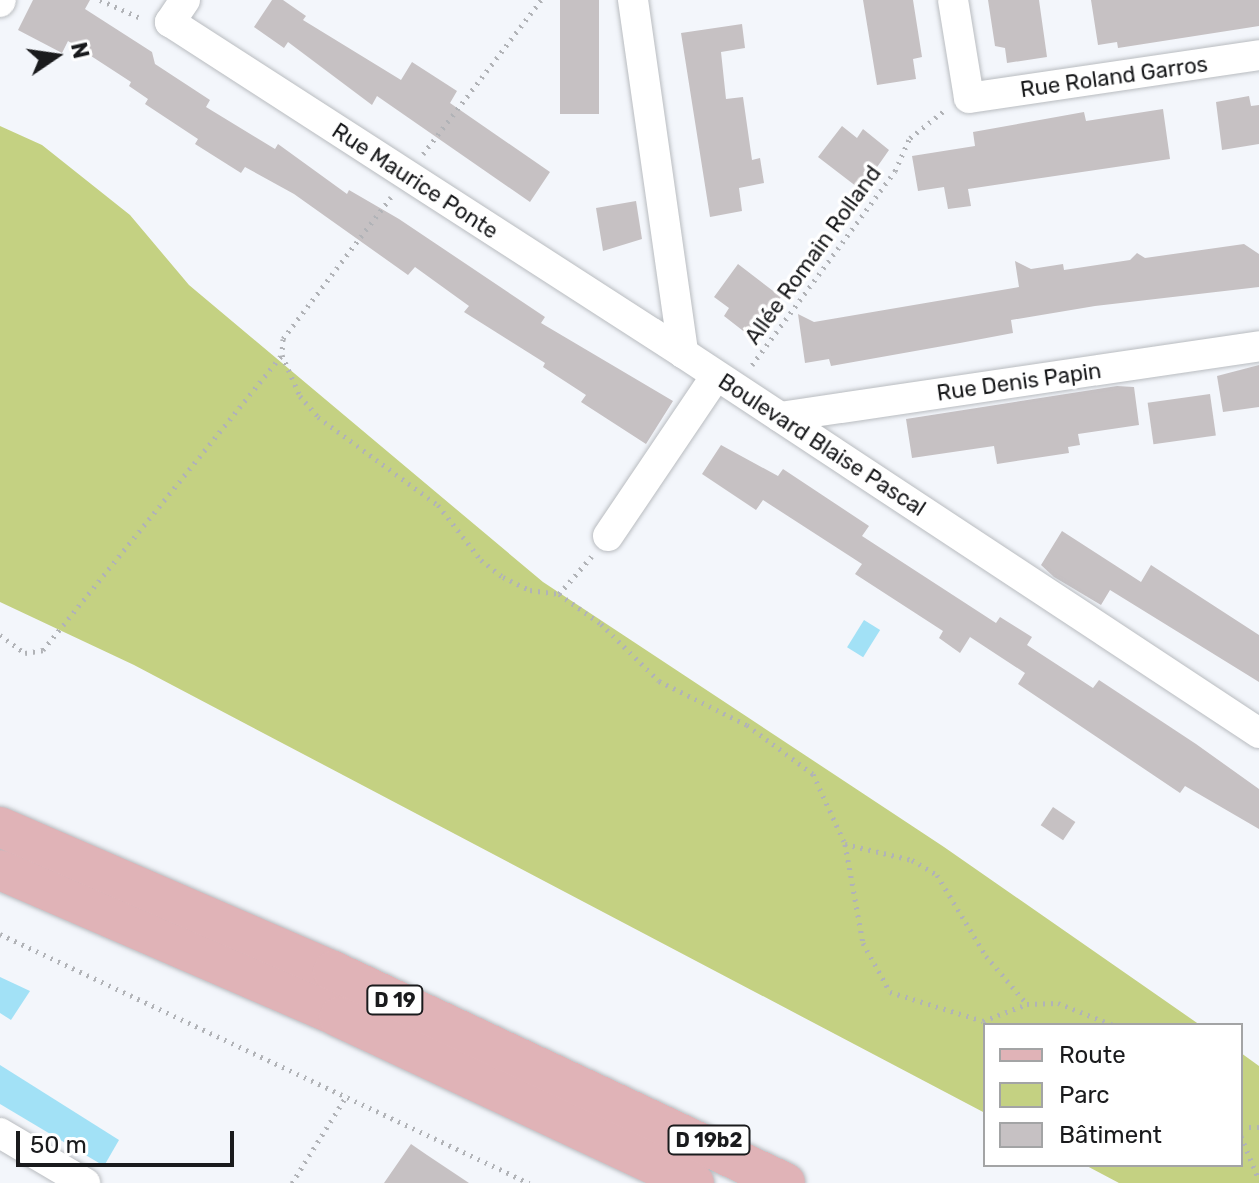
<!DOCTYPE html>
<meta charset="utf-8">
<style>
body{margin:0}
#map{position:relative;width:1259px;height:1183px;overflow:hidden;background:#f3f6fb;font-family:Rubik,sans-serif}
div>[style]{position:absolute}
.green>*{inset:0;background:#c4d182}
.water>*{inset:0;background:#a2e1f6;transform-origin:0 0}
.building>*{inset:0;background:#c6c1c3;transform-origin:0 0}
.path>*{height:5px;margin-top:-2.5px;transform-origin:0;background:repeating-linear-gradient(90deg,#b1b3b7 0 2px,transparent 0 8px)}
.roads{filter:drop-shadow(0 0 2px #b9bcc0) drop-shadow(0 0 2px #b9bcc0)}
.minor>*{height:30px;margin:-15px;padding:0 15px;transform-origin:15px;border-radius:15px;background:#fff}
.major>*{height:40px;margin:-20px;padding:0 20px;transform-origin:20px;border-radius:20px;background:#e0b3b7}
span{translate:-50% -50%;white-space:nowrap;text-align:center;line-height:1.15;-webkit-text-stroke:7px #fff;paint-order:stroke}
.shield-label span{padding:2px 6px;background:#fff;border:2px solid;border-radius:6px;-webkit-text-stroke-width:0}
.shield-label{font-size:20px;color:#1a1b1d;font-weight:700}
.street-label{font-size:22px;color:#1a1b1d}
.legend{position:absolute;left:983px;top:1023px;width:260px;height:144px;box-sizing:border-box;background:#fff;border:2px solid #a3a4a5;margin:0;padding:10px 14px;list-style:none;font-size:24px;color:#1a1b1d}
.legend li{display:flex;align-items:center;gap:16px;height:40px}
.legend b{width:40px;border:2px solid #a3a4a5}
.north{position:absolute;left:16px;top:16px;width:80px;height:80px;-webkit-text-stroke:6px #fff;paint-order:stroke;rotate:77deg;font-size:22px;font-weight:700;line-height:32px;text-align:center;color:#1a1b1d}
.north::after{content:'';display:block;margin:auto;width:28px;height:36px;background:#1a1b1d;clip-path:polygon(50% 0,100% 100%,50% 72%,0 100%)}
.scale{position:absolute;left:16px;top:1131px;width:218px;height:36px;box-sizing:border-box;border:4px solid #1a1b1d;border-top:0;padding-left:10px;font-size:24px;line-height:28px;white-space:nowrap;color:#1a1b1d;-webkit-text-stroke:6px #fff;paint-order:stroke}
</style>
<div id="map">
<div class="green">
<i style="clip-path:polygon(0 126px,42px 145px,130px 215px,189px 285px,543px 582px,944px 847px,1200px 1025px,985px 1025px,985px 1113px,134px 665px,0 602px)"></i>
<i style="clip-path:polygon(1241px 1053px,1259px 1066px,1259px 1183px,1119px 1183px,1085px 1165px,1241px 1165px)"></i>
</div>
<div class="water">
<i style="left:864px;top:620px;width:19px;height:32px;rotate:32deg"></i>
<i style="clip-path:polygon(0 977px,30px 991px,11px 1020px,0 1013px)"></i>
<i style="clip-path:polygon(0 1065px,119px 1140px,104px 1166px,0 1104px)"></i>
</div>
<div class="building">
<i style="clip-path:polygon(33px 0,90px 0,85px 9px,152px 52px,155px 64px,210px 100px,206px 107px,275px 149px,278px 144px,347px 194px,349px 190px,399px 219px,545px 317px,541px 323px,673px 401px,646px 444px,581px 402px,586px 395px,543px 367px,545px 363px,464px 312px,469px 306px,415px 267px,408px 275px,294px 194px,245px 167px,241px 173px,195px 144px,198px 139px,145px 104px,148px 99px,129px 86px,131px 82px,68px 41px,62px 53px,18px 30px)"></i>
<i style="clip-path:polygon(272px 0,283px 0,306px 16px,303px 20px,401px 80px,412px 62px,457px 91px,450px 103px,550px 172px,530px 202px,377px 96px,372px 105px,288px 42px,284px 48px,254px 27px)"></i>
<i style="left:560px;top:0;width:39px;height:114px"></i>
<i style="clip-path:polygon(863px 0,913px 0,922px 57px,913px 59px,916px 79px,877px 85px)"></i>
<i style="clip-path:polygon(988px 0,1039px 0,1047px 57px,1007px 63px,1005px 48px,995px 46px)"></i>
<i style="clip-path:polygon(1091px 0,1259px 0,1259px 26px,1118px 48px,1117px 42px,1098px 45px)"></i>
<i style="clip-path:polygon(742px 24px,745px 48px,721px 52px,726px 99px,743px 97px,752px 160px,760px 158px,764px 183px,739px 188px,742px 211px,710px 217px,681px 33px)"></i>
<i style="clip-path:polygon(1249px 96px,1251px 106px,1259px 105px,1259px 144px,1222px 150px,1216px 102px)"></i>
<i style="clip-path:polygon(1163px 109px,1170px 159px,968px 189px,971px 206px,948px 209px,944px 187px,918px 191px,912px 156px,975px 146px,973px 132px,1084px 112px,1086px 121px)"></i>
<i style="clip-path:polygon(842px 126px,857px 138px,863px 129px,889px 150px,861px 190px,818px 157px)"></i>
<i style="clip-path:polygon(636px 201px,642px 239px,603px 251px,596px 208px)"></i>
<i style="clip-path:polygon(1244px 244px,1259px 254px,1259px 287px,1095px 306px,1011px 320px,1013px 333px,960px 343px,831px 366px,829px 359px,805px 363px,798px 314px,814px 322px,1019px 287px,1015px 261px,1031px 269px,1063px 264px,1064px 270px,1130px 260px,1137px 253px,1145px 258px)"></i>
<i style="clip-path:polygon(738px 264px,781px 297px,751px 337px,724px 316px,729px 308px,714px 297px)"></i>
<i style="clip-path:polygon(1259px 365px,1259px 407px,1223px 412px,1217px 376px)"></i>
<i style="clip-path:polygon(1117px 386px,1134px 387px,1139px 425px,1078px 434px,1080px 445px,1068px 447px,1069px 453px,997px 464px,994px 446px,912px 458px,906px 419px)"></i>
<i style="left:1210px;top:394px;width:42px;height:63px;rotate:82deg"></i>
<i style="clip-path:polygon(721px 445px,778px 476px,783px 469px,869px 526px,862px 536px,996px 623px,1000px 617px,1032px 637px,1027px 645px,1093px 688px,1099px 680px,1196px 744px,1259px 789px,1259px 829px,1185px 786px,1180px 793px,1018px 684px,1025px 673px,970px 637px,960px 653px,939px 638px,943px 631px,855px 574px,862px 564px,763px 500px,756px 510px,702px 474px)"></i>
<i style="clip-path:polygon(1062px 531px,1141px 582px,1151px 565px,1259px 635px,1259px 682px,1110px 590px,1101px 605px,1054px 577px,1041px 565px)"></i>
<i style="left:1053px;top:807px;width:27px;height:22px;rotate:34deg"></i>
<i style="clip-path:polygon(411px 1144px,427px 1155px,469px 1183px,384px 1183px)"></i>
</div>
<div class="path">
<i style="left:100px;top:0;width:47px;rotate:23.8deg"></i>
<i style="left:423px;top:154px;width:194px;rotate:-52.5deg"></i>
<i style="left:391px;top:197px;width:178px;rotate:127.3deg"></i>
<i style="left:283px;top:339px;width:16px;rotate:94deg"></i>
<i style="left:282px;top:355px;width:45px;rotate:66.3deg"></i>
<i style="left:300px;top:396px;width:28px;rotate:49deg"></i>
<i style="left:318px;top:417px;width:149px;rotate:36.3deg"></i>
<i style="left:438px;top:505px;width:70px;rotate:52deg"></i>
<i style="left:481px;top:560px;width:28px;rotate:38deg"></i>
<i style="left:503px;top:577px;width:30px;rotate:26deg"></i>
<i style="left:530px;top:590px;width:29px;rotate:8deg"></i>
<i style="left:559px;top:594px;width:52px;rotate:35.5deg"></i>
<i style="left:601px;top:624px;width:81px;rotate:44.5deg"></i>
<i style="left:659px;top:681px;width:98px;rotate:26.6deg"></i>
<i style="left:747px;top:725px;width:82px;rotate:36.6deg"></i>
<i style="left:813px;top:774px;width:77px;rotate:65.4deg"></i>
<i style="left:845px;top:844px;width:101px;rotate:79.7deg"></i>
<i style="left:863px;top:943px;width:56px;rotate:61.1deg"></i>
<i style="left:890px;top:992px;width:97px;rotate:17.3deg"></i>
<i style="left:983px;top:1021px;width:47px;rotate:-21.1deg"></i>
<i style="left:1027px;top:1004px;width:31px;rotate:-2deg"></i>
<i style="left:1058px;top:1003px;width:59px;rotate:21.8deg"></i>
<i style="left:752px;top:365px;width:241px;rotate:-53.6deg"></i>
<i style="left:895px;top:171px;width:36px;rotate:-66deg"></i>
<i style="left:910px;top:138px;width:45px;rotate:-38.7deg"></i>
<i style="left:559px;top:594px;width:50px;rotate:-49deg"></i>
<i style="left:0;top:635px;width:31px;rotate:36deg"></i>
<i style="left:25px;top:653px;width:18px;rotate:-9deg"></i>
<i style="left:43px;top:650px;width:380px;rotate:-51deg"></i>
<i style="left:845px;top:844px;width:69px;rotate:13.4deg"></i>
<i style="left:912px;top:860px;width:29px;rotate:31deg"></i>
<i style="left:937px;top:875px;width:95px;rotate:58.8deg"></i>
<i style="left:986px;top:956px;width:63px;rotate:49.5deg"></i>
<i style="left:0;top:934px;width:585px;rotate:25.21deg"></i>
<i style="left:1241px;top:1127px;width:18px"></i>
<i style="left:1241px;top:1136px;width:48px;rotate:67.8deg"></i>
<i style="left:292px;top:1183px;width:104px;rotate:-58deg"></i>
</div>
<div class="roads">
<div class="minor">
<i style="left:185px;top:0;width:27px;rotate:124deg"></i>
<i style="left:170px;top:22px;width:611px;rotate:32.83deg"></i>
<i style="left:633px;top:0;width:357px;rotate:81.9deg"></i>
<i style="left:683px;top:353px;width:690px;rotate:33.41deg"></i>
<i style="left:953px;top:0;width:99px;rotate:80.7deg"></i>
<i style="left:969px;top:98px;width:293px;rotate:-8.4deg"></i>
<i style="left:0;top:2px;width:2px;rotate:-63deg"></i>
<i style="left:780px;top:417px;width:484px;rotate:-8.4deg"></i>
<i style="left:608px;top:536px;width:193px;rotate:-56deg"></i>
<i style="left:0;top:1133px;width:99px;rotate:30.5deg"></i>
</div>
<div class="major">
<i style="left:0;top:827px;width:363px;rotate:23.4deg"></i>
<i style="left:333px;top:971px;width:499px;rotate:25.1deg"></i>
<i style="left:0;top:870px;width:369px;rotate:23.4deg"></i>
<i style="left:339px;top:1017px;width:392px;rotate:25.1deg"></i>
</div>
</div>
<div class="shield-label">
<span style="left:395px;top:1000px">D 19</span>
<span style="left:709px;top:1140px">D 19b2</span>
</div>
<div class="street-label">
<span style="left:1114px;top:77px;rotate:-8deg">Rue Roland Garros</span>
<span style="left:415px;top:181px;rotate:33deg">Rue Maurice Ponte</span>
<span style="left:813px;top:255px;rotate:-54deg">Allée Romain Rolland</span>
<span style="left:1019px;top:382px;rotate:-8deg">Rue Denis Papin</span>
<span style="left:822px;top:445px;rotate:33deg">Boulevard Blaise Pascal</span>
</div>
<ul class="legend">
<li><b style="height:10px;background:#e0b3b7"></b>Route</li>
<li><b style="height:22px;background:#c4d182"></b>Parc</li>
<li><b style="height:22px;background:#c6c1c3"></b>Bâtiment</li>
</ul>
<div class="north">N</div>
<div class="scale">50 m</div>
</div>
